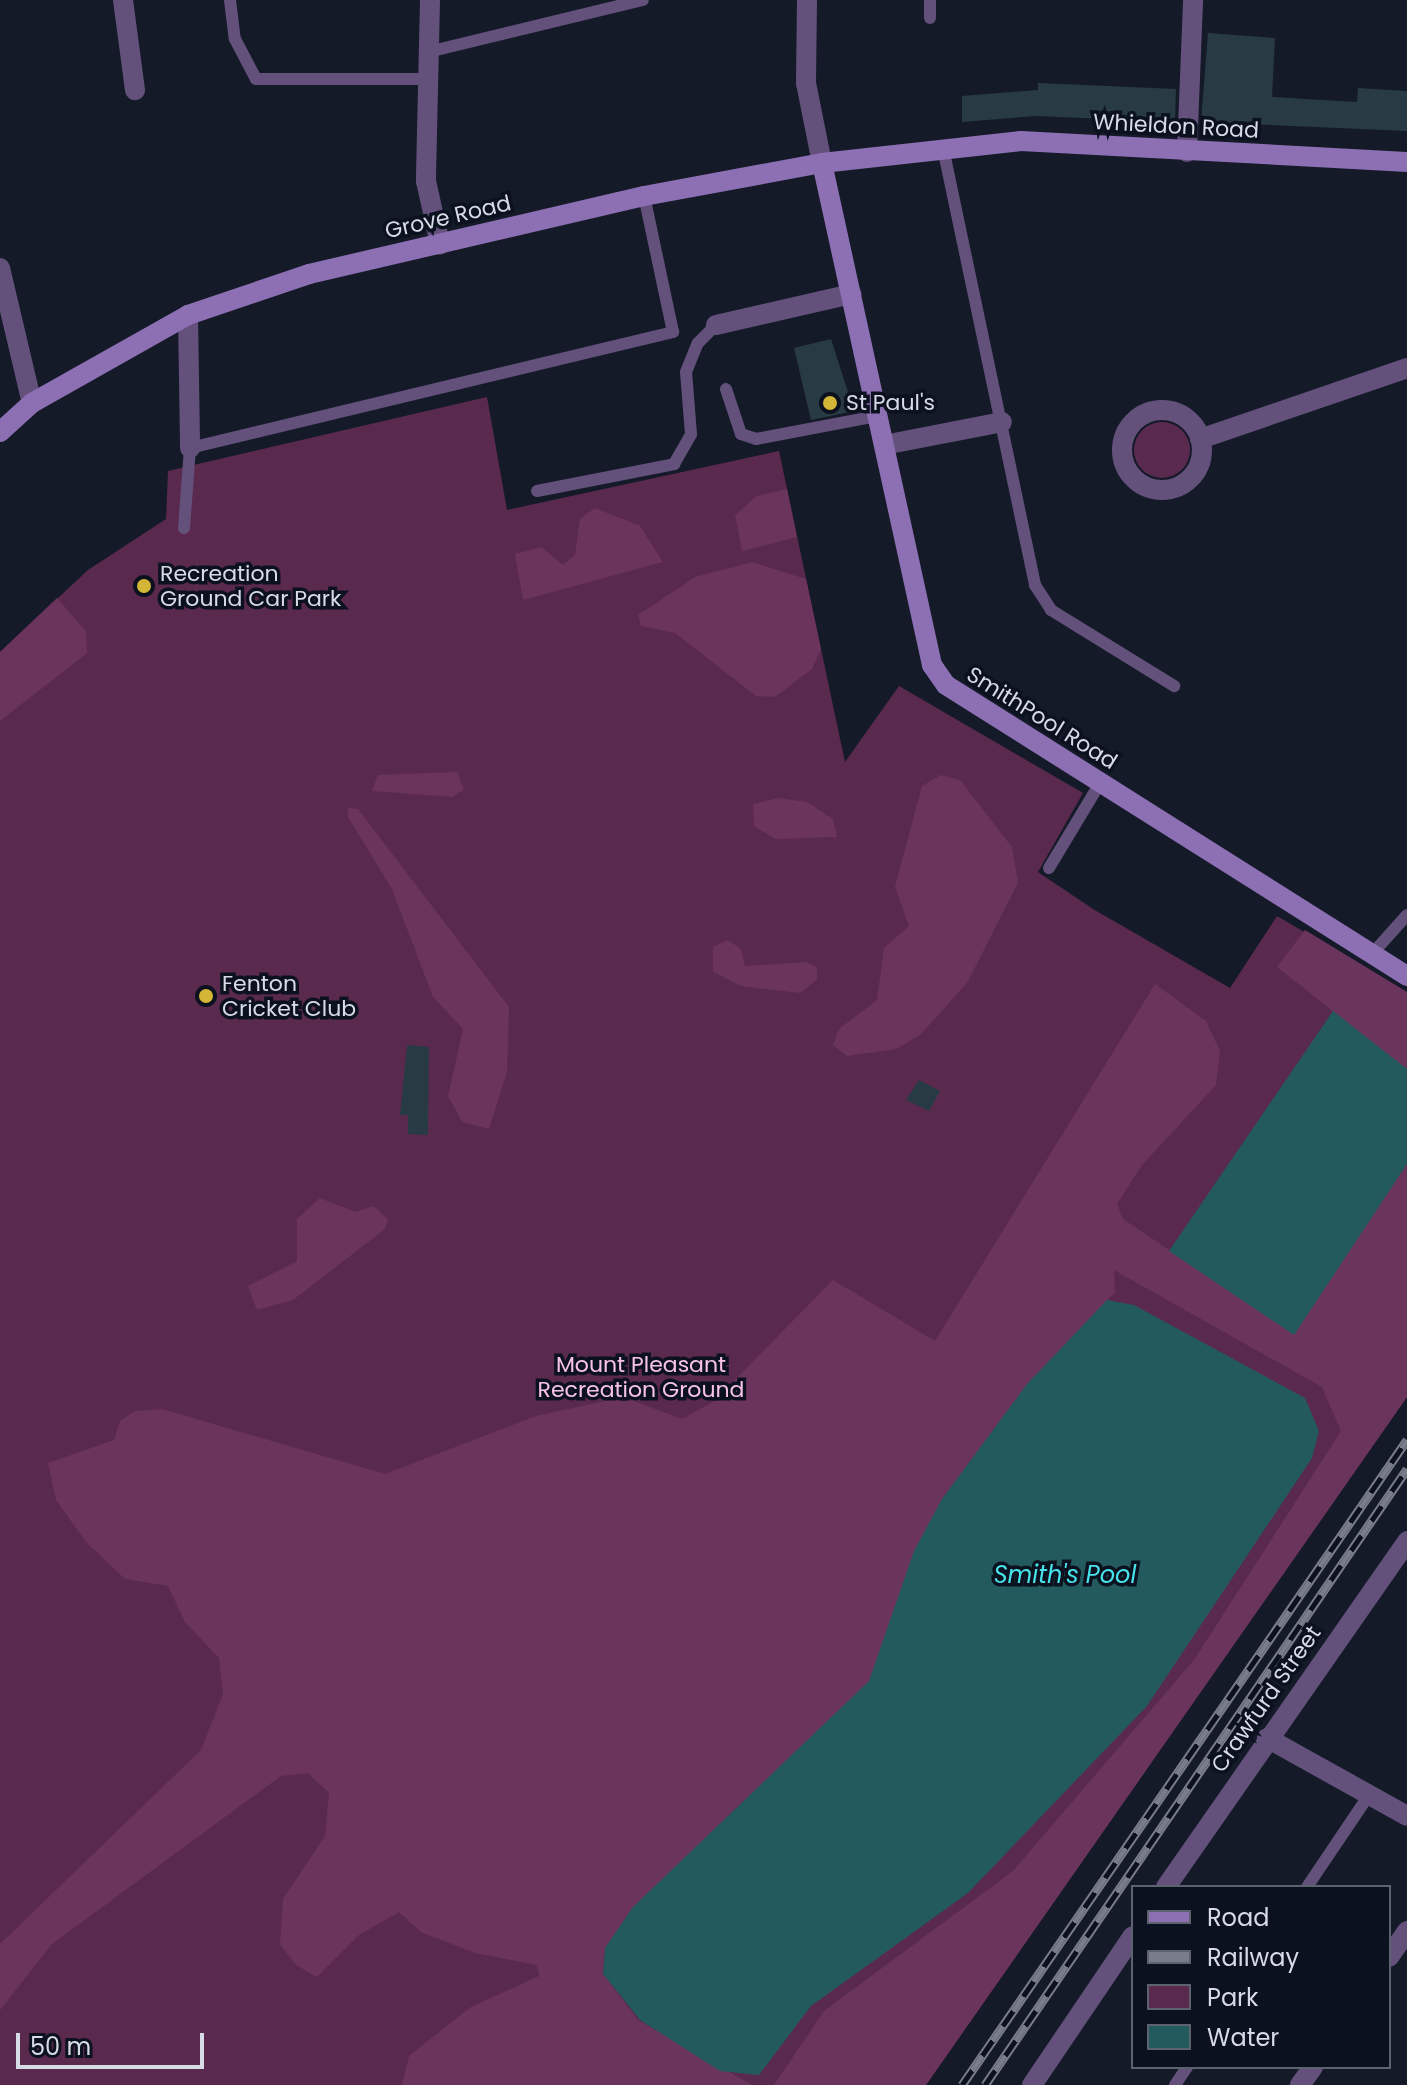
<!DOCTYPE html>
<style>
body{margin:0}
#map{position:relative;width:1407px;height:2085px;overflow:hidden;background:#151a29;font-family:Poppins,sans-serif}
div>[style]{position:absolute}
.green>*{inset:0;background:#5a294e}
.round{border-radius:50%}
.forest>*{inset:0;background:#6b345d}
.water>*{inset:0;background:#235a5d}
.building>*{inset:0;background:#283b45}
.lane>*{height:12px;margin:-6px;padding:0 6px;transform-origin:6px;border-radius:6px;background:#63517c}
.street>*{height:20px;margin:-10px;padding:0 10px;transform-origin:10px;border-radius:10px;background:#63517c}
.street>.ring{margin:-10px;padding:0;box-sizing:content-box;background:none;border:20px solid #63517c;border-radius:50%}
.secondary>*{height:20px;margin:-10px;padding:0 10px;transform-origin:10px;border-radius:10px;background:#8d6fb4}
.rail>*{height:9px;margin-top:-4.5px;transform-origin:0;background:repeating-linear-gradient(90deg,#0c111f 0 18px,#797d8a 0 36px);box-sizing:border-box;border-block:2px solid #797d8a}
.dots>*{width:22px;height:22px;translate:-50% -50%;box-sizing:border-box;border:4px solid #0c111f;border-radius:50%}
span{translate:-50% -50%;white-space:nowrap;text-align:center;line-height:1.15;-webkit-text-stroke:7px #0c111f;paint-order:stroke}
.street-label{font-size:22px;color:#d7dbe6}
.poi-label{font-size:22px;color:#d7dbe6}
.left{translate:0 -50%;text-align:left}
.park-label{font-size:22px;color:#f6c2e6}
.water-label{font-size:24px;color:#47e3ea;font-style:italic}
.legend{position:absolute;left:1131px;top:1885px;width:260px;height:184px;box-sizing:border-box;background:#0c111f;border:2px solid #5d626f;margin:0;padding:10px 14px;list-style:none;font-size:24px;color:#d7dbe6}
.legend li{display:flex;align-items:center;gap:16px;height:40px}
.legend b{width:40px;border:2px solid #5d626f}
.scale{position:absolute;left:16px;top:2033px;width:188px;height:36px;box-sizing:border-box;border:4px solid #d7dbe6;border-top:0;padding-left:10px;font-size:24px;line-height:28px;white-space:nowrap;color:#d7dbe6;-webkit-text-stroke:6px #0c111f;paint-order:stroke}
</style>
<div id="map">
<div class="green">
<i style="clip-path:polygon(487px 397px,507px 510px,779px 451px,845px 762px,899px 686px,1083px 793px,1038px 872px,1093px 909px,1230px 988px,1277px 916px,1407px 992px,1407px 1397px,926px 2085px,0 2085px,0 652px,88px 570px,166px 519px,168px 471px)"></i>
<i class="round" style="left:1134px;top:422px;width:56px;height:56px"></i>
</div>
<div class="forest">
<i style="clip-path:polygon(787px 489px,797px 537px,742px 551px,735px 515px,757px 496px)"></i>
<i style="clip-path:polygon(595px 508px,640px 526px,663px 562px,523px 600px,515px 554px,542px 547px,563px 565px,575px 555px,580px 519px)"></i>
<i style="clip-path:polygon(752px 562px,806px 579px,821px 649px,812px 669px,775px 697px,756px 696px,675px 633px,641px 626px,638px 615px,695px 577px)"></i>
<i style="clip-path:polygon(57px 598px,86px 631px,87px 653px,0 721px,0 652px)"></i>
<i style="clip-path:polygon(457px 772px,464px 789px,453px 797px,372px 791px,378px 775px)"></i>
<i style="clip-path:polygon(941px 775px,960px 780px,1012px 847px,1018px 883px,967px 983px,920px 1035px,896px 1049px,847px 1056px,833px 1045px,839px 1029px,877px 1000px,884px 948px,909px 926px,895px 887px,922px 786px)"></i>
<i style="clip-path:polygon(778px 798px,807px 802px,833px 819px,837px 837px,776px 839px,754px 826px,753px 804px)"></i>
<i style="clip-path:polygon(358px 809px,509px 1007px,507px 1072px,489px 1129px,462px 1122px,448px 1096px,463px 1029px,433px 997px,392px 889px,348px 817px,348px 808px)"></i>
<i style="clip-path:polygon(1305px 930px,1407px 992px,1407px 1070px,1277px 967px)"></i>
<i style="clip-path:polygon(728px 940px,741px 949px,745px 966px,806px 962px,817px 967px,817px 980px,800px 993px,741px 986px,713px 972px,713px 947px)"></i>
<i style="clip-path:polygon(1155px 984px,1206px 1021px,1220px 1051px,1216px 1085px,1142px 1165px,1117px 1204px,1123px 1219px,1294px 1334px,1407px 1164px,1407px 1397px,926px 2085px,774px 2085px,824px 2011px,1013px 1871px,1194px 1660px,1341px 1431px,1322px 1387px,1114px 1270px,1115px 1292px,1027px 1384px,942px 1499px,869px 1681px,633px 1907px,605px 1948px,603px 1974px,638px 2020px,752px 2085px,402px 2085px,409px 2056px,471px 2007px,539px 1976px,537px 1965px,475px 1953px,421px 1932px,399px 1912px,359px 1935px,317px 1977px,296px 1965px,280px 1944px,283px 1899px,325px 1836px,329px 1793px,308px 1773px,281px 1776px,52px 1944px,0 2010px,0 1944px,201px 1750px,223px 1694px,219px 1658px,185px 1622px,168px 1586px,125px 1579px,86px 1542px,56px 1500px,48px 1463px,114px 1440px,120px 1421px,135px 1411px,162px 1409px,385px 1474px,536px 1416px,623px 1397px,682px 1419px,713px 1402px,833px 1280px,935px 1341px)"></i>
<i style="clip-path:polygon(320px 1198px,355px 1212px,374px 1206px,388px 1220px,385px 1229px,293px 1300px,257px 1310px,248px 1286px,297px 1261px,297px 1219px)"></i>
</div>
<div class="water">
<i style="clip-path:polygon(1333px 1011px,1407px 1069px,1407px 1164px,1294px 1335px,1169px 1251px)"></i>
<i style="clip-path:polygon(1107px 1300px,1134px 1305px,1305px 1398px,1319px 1431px,1312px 1458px,1147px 1706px,968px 1893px,811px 2006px,759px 2075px,720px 2071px,640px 2020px,603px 1974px,605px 1948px,633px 1907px,869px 1681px,914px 1551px,942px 1499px,1027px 1384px)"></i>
</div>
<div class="building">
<i style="clip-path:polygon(1208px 33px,1275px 38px,1272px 97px,1357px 102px,1358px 88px,1407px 91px,1407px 131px,1201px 122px)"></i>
<i style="clip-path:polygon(1038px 83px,1176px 89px,1175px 122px,1036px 116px,962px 122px,962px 96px,1038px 90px)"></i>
<i style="clip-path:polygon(831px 339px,854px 411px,811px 420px,794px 348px)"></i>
<i style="clip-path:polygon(407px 1045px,429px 1047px,428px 1135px,408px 1134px,408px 1115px,400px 1115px)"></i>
<i style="clip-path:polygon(919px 1080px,940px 1091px,929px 1111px,906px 1100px)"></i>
</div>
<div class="lane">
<i style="left:230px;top:0;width:39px;rotate:83deg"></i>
<i style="left:235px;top:39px;width:45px;rotate:62.3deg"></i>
<i style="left:256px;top:79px;width:170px"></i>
<i style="left:930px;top:0;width:18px;rotate:90deg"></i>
<i style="left:428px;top:52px;width:221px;rotate:-13.6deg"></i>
<i style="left:943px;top:148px;width:447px;rotate:78.1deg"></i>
<i style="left:1035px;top:585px;width:30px;rotate:57deg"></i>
<i style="left:1051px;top:610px;width:145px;rotate:31.7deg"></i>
<i style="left:726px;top:389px;width:47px;rotate:71.6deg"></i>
<i style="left:741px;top:434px;width:16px;rotate:18deg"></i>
<i style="left:756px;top:439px;width:124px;rotate:-10.7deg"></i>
<i style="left:537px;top:491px;width:140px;rotate:-11.1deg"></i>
<i style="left:674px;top:464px;width:34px;rotate:-60deg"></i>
<i style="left:691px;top:434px;width:62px;rotate:-94.6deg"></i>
<i style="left:686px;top:372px;width:31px;rotate:-68deg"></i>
<i style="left:698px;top:343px;width:25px;rotate:-45deg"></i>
<i style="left:184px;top:528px;width:80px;rotate:-85.7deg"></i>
<i style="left:190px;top:448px;width:497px;rotate:-13.5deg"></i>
<i style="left:673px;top:332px;width:139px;rotate:-102deg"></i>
<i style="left:1049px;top:868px;width:99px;rotate:-59deg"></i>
<i style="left:1372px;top:954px;width:52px;rotate:-48.1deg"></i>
<i style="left:1307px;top:1887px;width:111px;rotate:-56deg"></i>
<i style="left:1175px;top:2085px;width:22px;rotate:-56deg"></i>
</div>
<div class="street">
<i style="left:123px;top:0;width:91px;rotate:82.4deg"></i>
<i style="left:430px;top:0;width:181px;rotate:91.3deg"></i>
<i style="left:426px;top:181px;width:65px;rotate:77.5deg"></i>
<i style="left:807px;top:0;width:83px;rotate:90.7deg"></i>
<i style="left:806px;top:83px;width:82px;rotate:78.7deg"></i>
<i style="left:1187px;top:152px;width:152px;rotate:-87.7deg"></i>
<i style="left:0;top:268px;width:139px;rotate:76.7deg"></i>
<i style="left:188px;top:315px;width:133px;rotate:89.1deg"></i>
<i style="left:716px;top:325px;width:139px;rotate:-12.9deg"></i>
<i class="ring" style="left:1122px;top:410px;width:60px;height:60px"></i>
<i style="left:1200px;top:439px;width:219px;rotate:-18.9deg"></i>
<i style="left:884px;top:445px;width:120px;rotate:-11deg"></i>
<i style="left:1267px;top:1738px;width:160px;rotate:29.1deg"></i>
<i style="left:1166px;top:1887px;width:422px;rotate:-55.1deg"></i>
<i style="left:1389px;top:1957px;width:32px;rotate:-55deg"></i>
<i style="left:1032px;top:2085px;width:180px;rotate:-55.9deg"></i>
<i style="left:1300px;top:2085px;width:22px;rotate:-54deg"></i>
</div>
<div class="secondary">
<i style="left:822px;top:163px;width:514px;rotate:77.64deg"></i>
<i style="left:932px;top:665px;width:24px;rotate:55deg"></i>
<i style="left:946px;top:685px;width:545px;rotate:32.26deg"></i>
<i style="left:0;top:432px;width:43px;rotate:-42.2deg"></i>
<i style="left:32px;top:403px;width:179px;rotate:-29.4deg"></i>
<i style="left:188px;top:315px;width:128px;rotate:-18.7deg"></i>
<i style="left:309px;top:274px;width:344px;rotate:-13.1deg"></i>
<i style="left:644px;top:196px;width:181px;rotate:-10.5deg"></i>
<i style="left:822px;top:163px;width:200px;rotate:-6.3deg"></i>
<i style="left:1021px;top:141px;width:387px;rotate:3.1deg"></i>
</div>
<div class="rail">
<i style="left:962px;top:2085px;width:784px;rotate:-55.4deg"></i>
<i style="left:985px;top:2085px;width:747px;rotate:-55.59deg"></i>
</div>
<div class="dots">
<i style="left:830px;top:403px;background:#d3b635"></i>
<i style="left:144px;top:586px;background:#d3b635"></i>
<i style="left:206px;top:996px;background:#d3b635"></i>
</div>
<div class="street-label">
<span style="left:1176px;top:126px;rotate:3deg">Whieldon Road</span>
<span style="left:448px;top:217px;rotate:-13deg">Grove Road</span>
<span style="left:1042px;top:718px;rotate:32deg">SmithPool Road</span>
<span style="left:1266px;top:1699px;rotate:-55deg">Crawfurd Street</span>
</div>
<div class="poi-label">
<span class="left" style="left:846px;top:403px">St Paul's</span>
<span class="left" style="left:160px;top:586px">Recreation<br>Ground Car Park</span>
<span class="left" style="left:222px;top:996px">Fenton<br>Cricket Club</span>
</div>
<div class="park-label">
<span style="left:641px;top:1377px">Mount Pleasant<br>Recreation Ground</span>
</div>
<div class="water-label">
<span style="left:1065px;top:1575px">Smith's Pool</span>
</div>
<ul class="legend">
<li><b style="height:10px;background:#8d6fb4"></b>Road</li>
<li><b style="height:10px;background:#797d8a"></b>Railway</li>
<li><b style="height:22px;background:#5a294e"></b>Park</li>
<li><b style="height:22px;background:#235a5d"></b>Water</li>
</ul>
<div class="scale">50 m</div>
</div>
